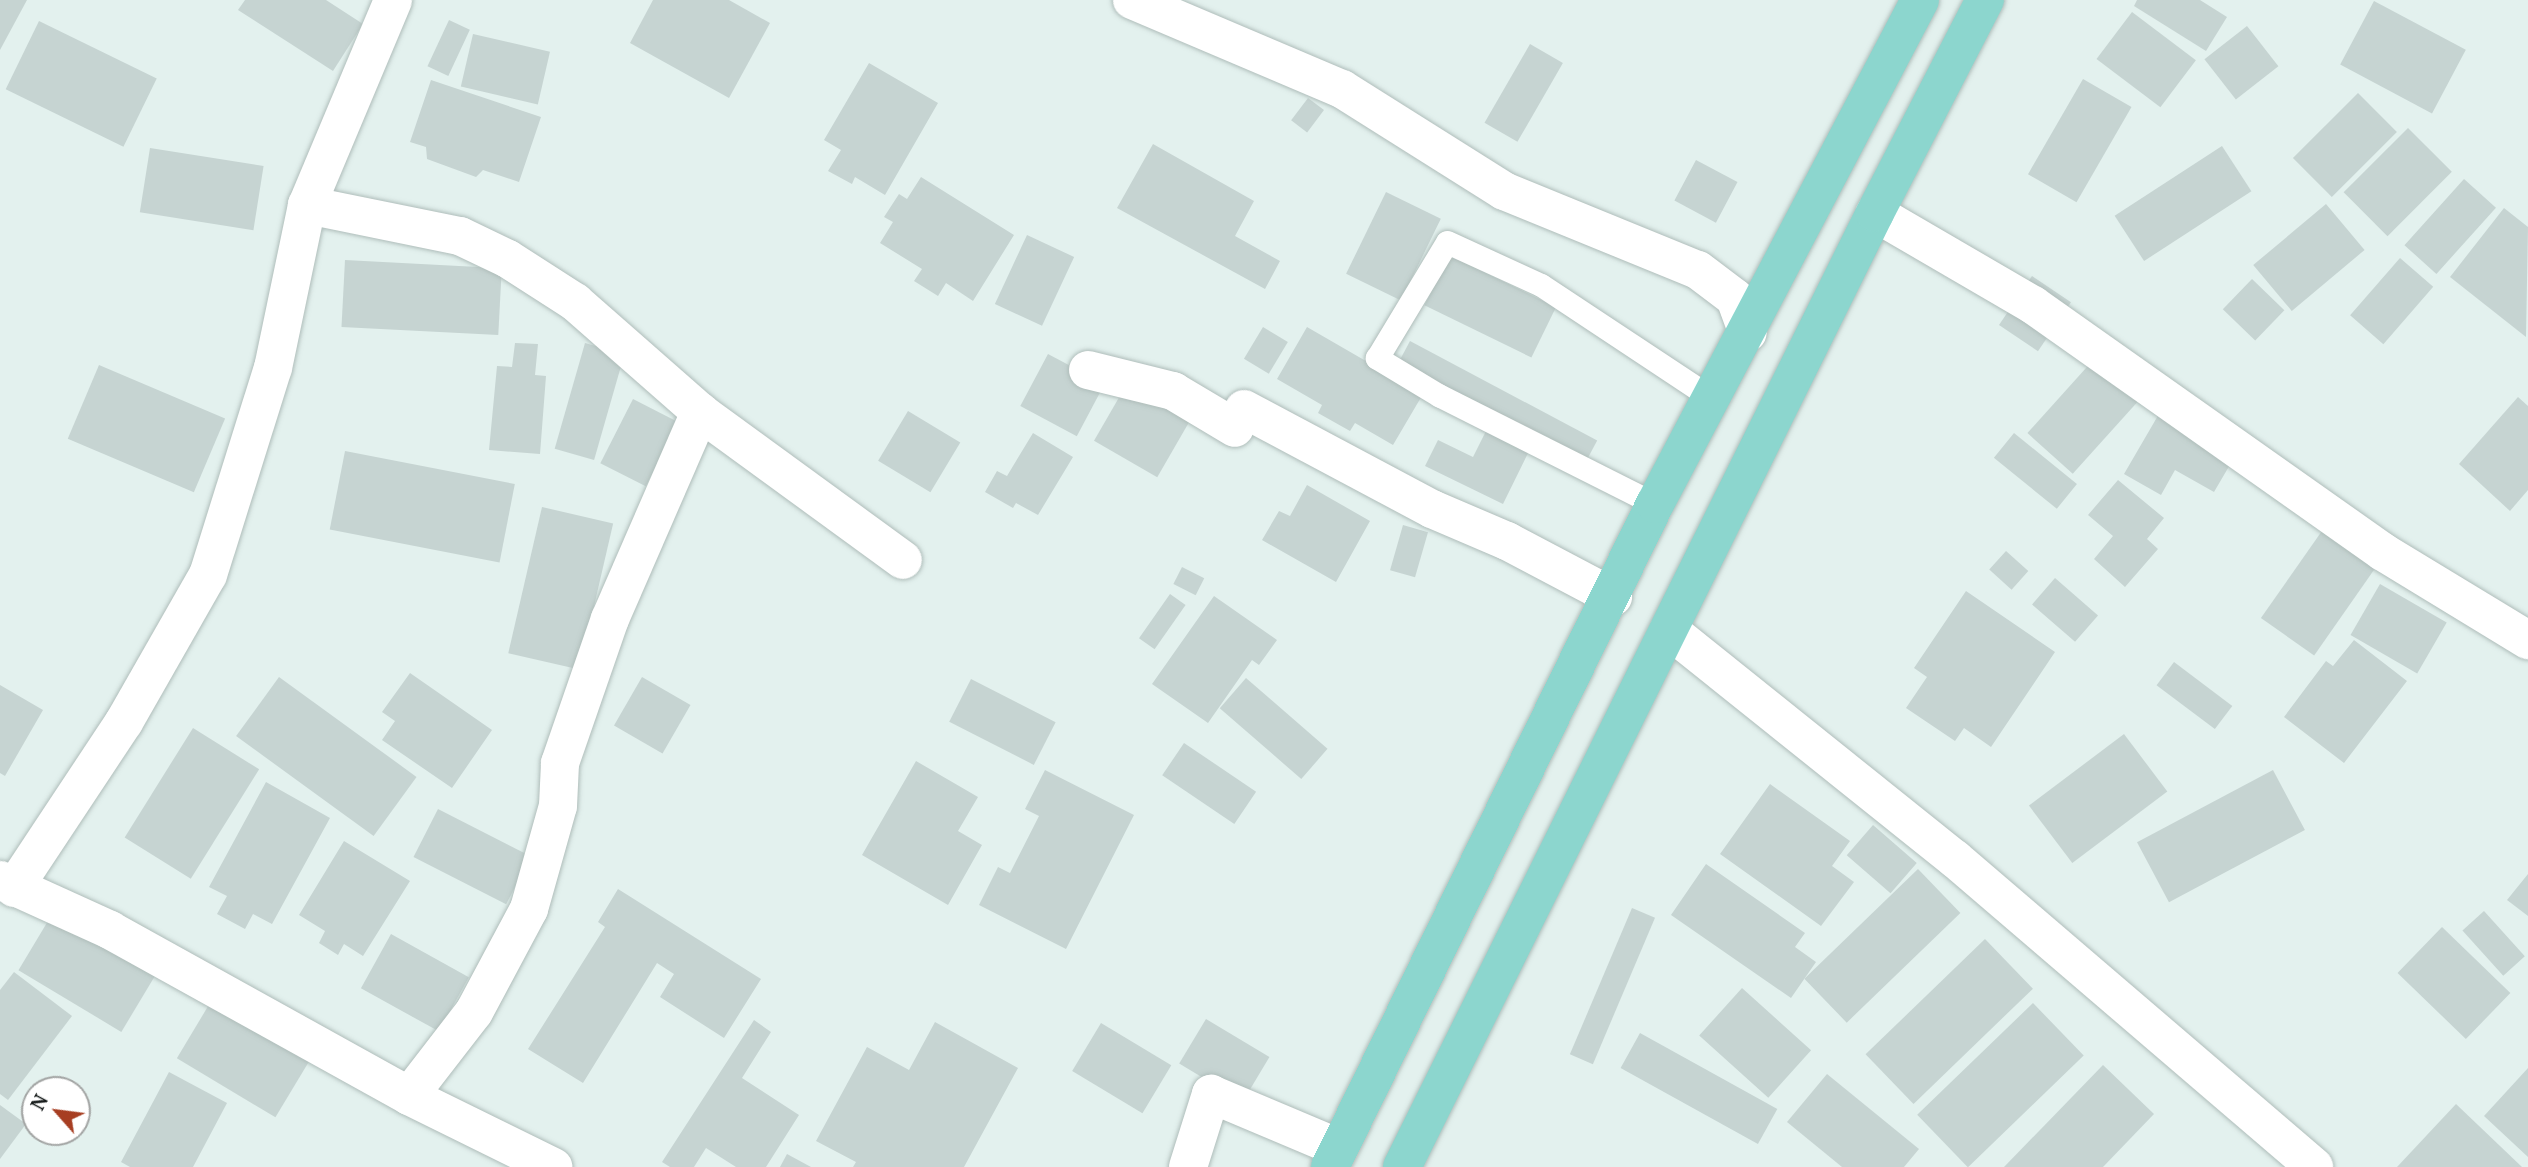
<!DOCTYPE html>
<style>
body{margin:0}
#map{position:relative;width:2528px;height:1167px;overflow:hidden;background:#e3f1ee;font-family:"PT Serif",serif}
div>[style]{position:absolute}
.building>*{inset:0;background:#c6d4d2;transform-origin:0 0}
.roads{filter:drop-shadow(0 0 2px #afbdba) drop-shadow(0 0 2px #afbdba)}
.service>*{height:23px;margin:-11.5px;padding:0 11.5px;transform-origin:11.5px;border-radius:11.5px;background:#fff}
.minor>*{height:38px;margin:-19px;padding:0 19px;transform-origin:19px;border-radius:19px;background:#fff}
.trunk>*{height:38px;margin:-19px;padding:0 19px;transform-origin:19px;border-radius:19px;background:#8cd6ce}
span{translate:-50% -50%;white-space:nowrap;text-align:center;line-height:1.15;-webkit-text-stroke:5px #fff;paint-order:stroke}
.north{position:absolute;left:21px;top:1076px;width:70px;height:70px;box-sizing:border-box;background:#fff;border:2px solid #a2a4a3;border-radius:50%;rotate:298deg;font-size:19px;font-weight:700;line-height:28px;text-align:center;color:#161b1a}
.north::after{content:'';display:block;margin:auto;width:24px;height:32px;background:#a73e22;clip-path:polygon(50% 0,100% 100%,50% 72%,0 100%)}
</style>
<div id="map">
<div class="building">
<i style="clip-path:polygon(0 0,27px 0,0 50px)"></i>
<i style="clip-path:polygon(245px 0,326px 0,363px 24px,333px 71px,238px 10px)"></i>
<i style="clip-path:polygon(653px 0,729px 0,770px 23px,729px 98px,630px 43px)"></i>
<i style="clip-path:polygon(2137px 0,2200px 0,2227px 17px,2206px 51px,2134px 6px)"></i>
<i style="left:2374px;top:1px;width:104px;height:72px;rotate:28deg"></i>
<i style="left:2132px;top:12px;width:80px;height:59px;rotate:37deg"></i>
<i style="left:449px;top:20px;width:23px;height:51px;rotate:25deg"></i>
<i style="left:39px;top:21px;width:131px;height:76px;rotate:26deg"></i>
<i style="left:2247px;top:26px;width:51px;height:54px;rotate:52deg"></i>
<i style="left:473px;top:34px;width:79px;height:54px;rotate:13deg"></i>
<i style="left:1530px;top:44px;width:38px;height:91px;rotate:30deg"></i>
<i style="clip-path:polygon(869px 63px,938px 103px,885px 195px,855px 177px,852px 184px,828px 171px,841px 150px,824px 140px)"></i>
<i style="left:2083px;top:79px;width:56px;height:110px;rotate:30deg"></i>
<i style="clip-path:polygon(431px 80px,541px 117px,519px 182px,483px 170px,476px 177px,427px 159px,426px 147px,410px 142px)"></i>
<i style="left:2358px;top:93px;width:55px;height:92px;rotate:45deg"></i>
<i style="left:1308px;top:98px;width:20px;height:28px;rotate:37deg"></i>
<i style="left:2408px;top:128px;width:62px;height:91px;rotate:45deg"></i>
<i style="clip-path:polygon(1153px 144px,1254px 201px,1235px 236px,1280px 261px,1265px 289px,1117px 208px)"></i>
<i style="left:2222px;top:146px;width:54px;height:128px;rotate:57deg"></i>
<i style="left:150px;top:148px;width:115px;height:65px;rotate:9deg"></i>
<i style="left:1696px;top:160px;width:47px;height:46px;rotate:28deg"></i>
<i style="clip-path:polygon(921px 177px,1014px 235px,973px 301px,946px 283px,938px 296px,914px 281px,922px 269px,880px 243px,893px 222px,884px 217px,899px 194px,907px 199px)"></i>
<i style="left:2464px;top:179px;width:43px;height:89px;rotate:42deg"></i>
<i style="left:1386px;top:192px;width:61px;height:91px;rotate:26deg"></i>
<i style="left:2326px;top:204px;width:60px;height:95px;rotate:50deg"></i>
<i style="clip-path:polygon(2504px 208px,2528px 227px,2526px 337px,2450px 277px)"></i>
<i style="left:1027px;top:235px;width:52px;height:76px;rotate:25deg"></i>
<i style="left:1449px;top:255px;width:119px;height:56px;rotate:26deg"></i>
<i style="left:2400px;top:258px;width:44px;height:76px;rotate:41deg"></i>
<i style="left:345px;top:260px;width:157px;height:67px;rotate:3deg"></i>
<i style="left:2032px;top:276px;width:47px;height:59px;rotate:34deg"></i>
<i style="left:2252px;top:279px;width:45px;height:42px;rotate:44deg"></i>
<i style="left:1263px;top:327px;width:29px;height:37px;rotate:31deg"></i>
<i style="clip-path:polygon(1307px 327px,1423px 394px,1393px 445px,1355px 423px,1350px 431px,1318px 413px,1322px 405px,1277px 379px)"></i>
<i style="left:1410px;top:341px;width:212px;height:25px;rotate:28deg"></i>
<i style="clip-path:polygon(515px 343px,538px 344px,535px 375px,546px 376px,540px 454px,489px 450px,497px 366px,512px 367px)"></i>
<i style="left:585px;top:343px;width:41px;height:110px;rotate:16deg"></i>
<i style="left:1048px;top:354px;width:64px;height:59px;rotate:28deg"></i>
<i style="left:2095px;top:358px;width:61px;height:101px;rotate:42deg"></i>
<i style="left:99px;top:365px;width:137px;height:80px;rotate:23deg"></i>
<i style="left:1132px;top:375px;width:73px;height:76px;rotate:30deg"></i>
<i style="clip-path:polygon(2518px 397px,2528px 406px,2528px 490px,2510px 511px,2459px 464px)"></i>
<i style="left:633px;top:399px;width:51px;height:72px;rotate:27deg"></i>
<i style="clip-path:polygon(2163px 407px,2238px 451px,2214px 492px,2175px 470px,2161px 495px,2124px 474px)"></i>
<i style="left:908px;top:411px;width:61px;height:58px;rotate:31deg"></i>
<i style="clip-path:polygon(1489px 425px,1532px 445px,1503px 504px,1425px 466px,1438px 440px,1473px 457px)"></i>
<i style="clip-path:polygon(1033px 433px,1073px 457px,1038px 515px,1016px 503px,1013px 508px,985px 492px,997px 471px,1007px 476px)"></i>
<i style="left:2014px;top:433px;width:81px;height:32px;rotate:39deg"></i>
<i style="left:345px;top:451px;width:173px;height:80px;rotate:11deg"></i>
<i style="clip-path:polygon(2118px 480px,2164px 518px,2147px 539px,2158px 549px,2125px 587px,2094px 559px,2113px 536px,2088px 515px)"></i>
<i style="clip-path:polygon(1307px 485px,1370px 521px,1336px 582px,1262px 540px,1279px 511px,1290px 516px)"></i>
<i style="left:542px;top:507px;width:73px;height:150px;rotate:13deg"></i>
<i style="left:1403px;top:525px;width:26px;height:47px;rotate:16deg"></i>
<i style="left:2324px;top:528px;width:65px;height:110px;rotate:35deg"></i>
<i style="left:2006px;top:551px;width:30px;height:25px;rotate:42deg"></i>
<i style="left:1182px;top:567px;width:25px;height:19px;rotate:27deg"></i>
<i style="left:2055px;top:578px;width:57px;height:35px;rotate:41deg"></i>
<i style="left:2380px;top:584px;width:77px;height:59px;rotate:30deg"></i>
<i style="clip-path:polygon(1966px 591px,2055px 652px,1991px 747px,1964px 728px,1955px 741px,1906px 708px,1927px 677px,1914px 668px)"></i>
<i style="left:1170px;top:594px;width:19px;height:54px;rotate:35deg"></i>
<i style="clip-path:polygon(1214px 596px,1277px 640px,1259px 665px,1252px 660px,1208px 723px,1152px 684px)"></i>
<i style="clip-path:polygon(2354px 640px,2407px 681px,2344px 763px,2284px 717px,2326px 661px,2333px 666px)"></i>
<i style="left:2174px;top:662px;width:73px;height:29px;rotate:37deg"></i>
<i style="clip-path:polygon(410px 673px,492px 730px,452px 788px,382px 740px,395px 721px,382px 712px)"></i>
<i style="left:279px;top:677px;width:170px;height:73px;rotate:36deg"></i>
<i style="left:642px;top:677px;width:56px;height:56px;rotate:30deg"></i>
<i style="left:1246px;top:678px;width:108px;height:40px;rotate:41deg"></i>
<i style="left:971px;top:679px;width:95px;height:48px;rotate:27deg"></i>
<i style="clip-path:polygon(0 685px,43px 710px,5px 776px,0 773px)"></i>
<i style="left:193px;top:728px;width:78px;height:129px;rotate:32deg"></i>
<i style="left:2124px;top:734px;width:72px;height:119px;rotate:53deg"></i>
<i style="left:1184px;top:743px;width:87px;height:39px;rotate:34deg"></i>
<i style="clip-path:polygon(916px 761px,978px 797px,958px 831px,982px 845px,948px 905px,862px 855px)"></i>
<i style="clip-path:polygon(1045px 770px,1134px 815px,1066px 949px,979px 905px,998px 867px,1010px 873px,1039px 816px,1025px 809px)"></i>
<i style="left:2273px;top:770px;width:68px;height:154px;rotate:62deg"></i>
<i style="clip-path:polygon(266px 782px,330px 818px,272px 924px,253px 914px,245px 929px,217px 914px,227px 896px,209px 887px)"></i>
<i style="clip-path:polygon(1770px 784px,1850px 841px,1832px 866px,1854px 882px,1821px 926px,1720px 854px)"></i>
<i style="left:438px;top:809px;width:104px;height:54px;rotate:27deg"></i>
<i style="left:1873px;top:825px;width:58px;height:40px;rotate:41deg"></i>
<i style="clip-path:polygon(344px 841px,410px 881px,363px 956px,344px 944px,338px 955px,319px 943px,325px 931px,299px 915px)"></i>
<i style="clip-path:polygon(1706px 864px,1805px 933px,1795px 947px,1816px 962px,1791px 998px,1671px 915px)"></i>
<i style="left:1918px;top:869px;width:61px;height:158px;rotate:46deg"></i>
<i style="clip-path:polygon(2528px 874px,2528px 916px,2507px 900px)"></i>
<i style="clip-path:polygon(618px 889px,761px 979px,724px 1038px,660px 997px,674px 974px,657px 963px,583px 1083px,528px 1049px,605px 927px,598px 922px)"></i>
<i style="left:1632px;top:908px;width:25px;height:159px;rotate:23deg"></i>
<i style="left:54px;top:911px;width:120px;height:69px;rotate:31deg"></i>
<i style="left:2484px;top:911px;width:61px;height:29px;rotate:48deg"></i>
<i style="left:2442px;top:927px;width:95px;height:64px;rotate:44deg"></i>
<i style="left:391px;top:934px;width:89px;height:62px;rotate:29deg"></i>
<i style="left:1985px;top:939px;width:69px;height:166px;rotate:46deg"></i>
<i style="clip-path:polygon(14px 972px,72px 1016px,8px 1100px,0 1094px,0 990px)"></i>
<i style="left:1742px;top:988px;width:93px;height:64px;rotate:42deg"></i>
<i style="left:216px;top:993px;width:115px;height:76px;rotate:31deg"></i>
<i style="left:2033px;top:1003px;width:73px;height:161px;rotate:46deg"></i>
<i style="left:1206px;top:1019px;width:74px;height:52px;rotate:31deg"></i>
<i style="clip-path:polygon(754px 1020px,771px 1032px,742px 1078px,799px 1115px,766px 1167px,736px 1167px,706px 1148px,694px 1167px,670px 1167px,662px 1162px)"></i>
<i style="clip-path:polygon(935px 1022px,1018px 1068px,964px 1167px,853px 1167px,856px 1162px,816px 1141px,867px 1047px,909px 1070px)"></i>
<i style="left:1101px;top:1023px;width:82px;height:56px;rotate:31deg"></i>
<i style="left:1640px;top:1033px;width:157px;height:40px;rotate:29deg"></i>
<i style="clip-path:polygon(2103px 1065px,2154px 1114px,2103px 1167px,2004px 1167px)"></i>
<i style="clip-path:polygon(2528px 1068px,2528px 1157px,2484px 1116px)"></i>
<i style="clip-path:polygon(169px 1072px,227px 1103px,193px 1167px,130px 1167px,121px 1162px)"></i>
<i style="clip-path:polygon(1827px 1074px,1919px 1149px,1904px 1167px,1842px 1167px,1787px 1122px)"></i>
<i style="clip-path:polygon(2456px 1104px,2522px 1167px,2397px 1167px)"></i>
<i style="clip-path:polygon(0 1105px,26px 1124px,0 1159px)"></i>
<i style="clip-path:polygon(787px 1154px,811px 1167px,780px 1167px)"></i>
</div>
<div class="roads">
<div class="service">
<i style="left:1655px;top:504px;width:241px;rotate:-153.3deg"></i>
<i style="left:1440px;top:396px;width:74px;rotate:-148.9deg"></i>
<i style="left:1377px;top:358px;width:135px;rotate:-58.9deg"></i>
<i style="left:1447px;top:242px;width:103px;rotate:24.6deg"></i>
<i style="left:1541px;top:285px;width:203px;rotate:33.5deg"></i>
</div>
<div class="minor">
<i style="left:1132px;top:0;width:228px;rotate:23deg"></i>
<i style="left:1342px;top:89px;width:191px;rotate:32.2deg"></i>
<i style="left:1504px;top:191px;width:209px;rotate:22.2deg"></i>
<i style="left:1698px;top:270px;width:46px;rotate:37.1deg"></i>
<i style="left:1735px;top:298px;width:37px;rotate:70deg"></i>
<i style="left:307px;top:205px;width:156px;rotate:11.5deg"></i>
<i style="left:460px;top:236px;width:53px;rotate:25.6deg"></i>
<i style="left:508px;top:259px;width:80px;rotate:32.7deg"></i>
<i style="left:575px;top:302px;width:167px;rotate:41.3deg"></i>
<i style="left:700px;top:412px;width:251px;rotate:36.1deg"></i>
<i style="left:1875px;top:213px;width:183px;rotate:30.2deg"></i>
<i style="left:2033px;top:305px;width:428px;rotate:35.2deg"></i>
<i style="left:2383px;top:552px;width:170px;rotate:31.3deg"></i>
<i style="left:1088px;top:370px;width:88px;rotate:13.9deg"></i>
<i style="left:1173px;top:391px;width:72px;rotate:30.8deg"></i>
<i style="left:1244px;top:409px;width:213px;rotate:28deg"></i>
<i style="left:1432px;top:509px;width:82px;rotate:23.1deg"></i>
<i style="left:1507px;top:541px;width:120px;rotate:27.8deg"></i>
<i style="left:1669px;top:630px;width:366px;rotate:38.7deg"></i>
<i style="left:1955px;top:859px;width:473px;rotate:40.6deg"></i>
<i style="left:0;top:880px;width:121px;rotate:24.4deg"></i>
<i style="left:110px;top:930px;width:342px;rotate:29deg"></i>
<i style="left:409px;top:1096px;width:161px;rotate:26.2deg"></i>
<i style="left:14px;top:888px;width:199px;rotate:-56.5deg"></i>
<i style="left:124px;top:722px;width:169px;rotate:-60.3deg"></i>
<i style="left:208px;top:575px;width:217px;rotate:-72.6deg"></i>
<i style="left:273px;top:368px;width:167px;rotate:-78.2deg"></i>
<i style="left:307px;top:205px;width:222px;rotate:-67.2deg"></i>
<i style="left:409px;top:1096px;width:106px;rotate:-52.3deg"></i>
<i style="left:474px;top:1012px;width:117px;rotate:-61.9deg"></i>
<i style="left:529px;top:909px;width:107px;rotate:-74.3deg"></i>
<i style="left:558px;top:806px;width:43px;rotate:-87.3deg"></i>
<i style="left:560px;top:763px;width:152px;rotate:-70.9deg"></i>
<i style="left:610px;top:619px;width:226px;rotate:-66.5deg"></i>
<i style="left:1188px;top:1167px;width:77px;rotate:-72.5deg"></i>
<i style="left:1211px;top:1094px;width:139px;rotate:22.9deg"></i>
</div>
<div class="trunk">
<i style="left:1330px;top:1167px;width:738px;rotate:-63.89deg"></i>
<i style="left:1655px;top:504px;width:569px;rotate:-62.26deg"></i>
<i style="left:1402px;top:1167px;width:1065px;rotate:-63.63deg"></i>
<i style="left:1875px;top:213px;width:240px;rotate:-62.7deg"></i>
</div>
</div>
<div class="north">N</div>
</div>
